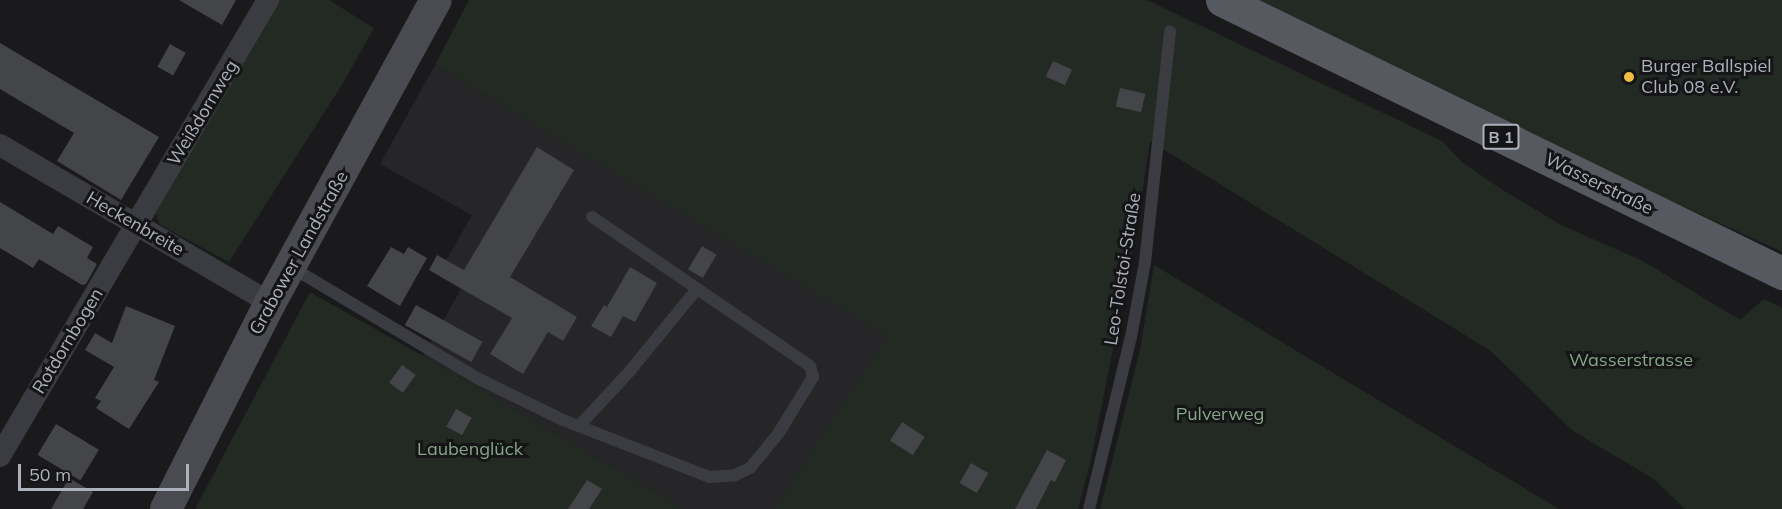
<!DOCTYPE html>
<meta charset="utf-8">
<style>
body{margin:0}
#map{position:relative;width:1782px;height:509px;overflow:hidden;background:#1a1a1c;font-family:Mulish,sans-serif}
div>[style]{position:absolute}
.built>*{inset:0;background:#262629}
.green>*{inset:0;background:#222a23}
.building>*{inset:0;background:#444549;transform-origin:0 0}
.lane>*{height:12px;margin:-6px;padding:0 6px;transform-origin:6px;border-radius:6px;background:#3b3c41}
.street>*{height:22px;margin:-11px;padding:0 11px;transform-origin:11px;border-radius:11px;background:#3b3c41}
.secondary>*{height:32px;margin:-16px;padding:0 16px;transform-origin:16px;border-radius:16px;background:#494b51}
.primary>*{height:33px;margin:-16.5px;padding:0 16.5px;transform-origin:16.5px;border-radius:16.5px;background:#575960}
.dots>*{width:16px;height:16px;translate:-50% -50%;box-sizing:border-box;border:3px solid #151517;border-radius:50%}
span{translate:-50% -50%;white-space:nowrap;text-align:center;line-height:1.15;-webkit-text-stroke:6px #151517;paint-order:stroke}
.shield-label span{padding:2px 4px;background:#151517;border:2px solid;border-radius:4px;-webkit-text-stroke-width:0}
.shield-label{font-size:16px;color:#adb1bb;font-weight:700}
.poi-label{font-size:18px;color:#adb1bb}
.left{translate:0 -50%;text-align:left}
.street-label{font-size:18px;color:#adb1bb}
.park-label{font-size:18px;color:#85a689}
.scale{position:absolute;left:18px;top:464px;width:171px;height:27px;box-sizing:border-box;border:3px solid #adb1bb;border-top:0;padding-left:8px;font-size:18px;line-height:21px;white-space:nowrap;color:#adb1bb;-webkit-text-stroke:4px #151517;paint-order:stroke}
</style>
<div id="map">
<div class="built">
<i style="clip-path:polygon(435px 65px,889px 336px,774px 509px,684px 509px,423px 356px,461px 289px,438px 275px,472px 215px,380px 164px)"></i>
</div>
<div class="green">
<i style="clip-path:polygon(277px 0,329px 0,374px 28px,343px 83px,229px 262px,160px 225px,155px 213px)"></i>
<i style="clip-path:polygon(469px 0,1147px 0,1442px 141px,1462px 162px,1498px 187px,1561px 225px,1643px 261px,1740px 320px,1764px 299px,1782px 308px,1782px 509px,1685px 509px,1654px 479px,1573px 431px,1491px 351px,1150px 141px,1137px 227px,1091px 460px,1078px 509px,774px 509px,888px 336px,435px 65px)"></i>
<i style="clip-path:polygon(1258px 0,1782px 0,1782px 252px,1641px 187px)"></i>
<i style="clip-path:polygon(1154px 265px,1559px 509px,1100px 509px,1140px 350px)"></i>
<i style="clip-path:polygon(310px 292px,423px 356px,684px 509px,195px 509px)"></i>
</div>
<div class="building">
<i style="clip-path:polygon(179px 0,236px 0,222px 25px)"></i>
<i style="clip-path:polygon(0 43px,159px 137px,121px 200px,57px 161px,74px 133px,0 89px)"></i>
<i style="left:170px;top:44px;width:18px;height:26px;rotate:29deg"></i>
<i style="left:1053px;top:61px;width:21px;height:17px;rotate:25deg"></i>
<i style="left:1120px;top:88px;width:26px;height:19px;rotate:13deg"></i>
<i style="clip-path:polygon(537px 147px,574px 170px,510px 277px,577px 317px,563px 341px,548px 332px,523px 374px,490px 354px,512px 318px,429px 270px,437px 255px,464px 270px)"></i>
<i style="clip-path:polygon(0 202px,53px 234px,58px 226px,93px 247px,87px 258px,97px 264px,86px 284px,82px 285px,39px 259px,33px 268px,0 248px)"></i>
<i style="left:702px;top:246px;width:17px;height:27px;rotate:31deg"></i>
<i style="clip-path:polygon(391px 247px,404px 254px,408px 247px,427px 258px,400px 306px,367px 286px)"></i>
<i style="clip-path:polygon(630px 267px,657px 283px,635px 322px,623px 316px,611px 337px,591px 326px,604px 305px,607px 307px)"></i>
<i style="left:416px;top:305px;width:76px;height:23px;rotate:29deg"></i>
<i style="clip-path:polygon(126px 306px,175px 326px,154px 380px,159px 382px,129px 429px,96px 408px,101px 401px,95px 398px,114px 367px,85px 350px,95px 333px,112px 343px)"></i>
<i style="left:402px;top:365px;width:17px;height:22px;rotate:36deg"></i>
<i style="left:456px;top:409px;width:18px;height:20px;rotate:29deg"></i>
<i style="left:902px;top:422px;width:27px;height:22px;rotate:33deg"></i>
<i style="left:56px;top:424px;width:50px;height:36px;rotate:31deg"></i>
<i style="clip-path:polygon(1047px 450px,1066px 460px,1055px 482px,1051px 480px,1036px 509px,1015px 509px)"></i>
<i style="left:971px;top:463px;width:20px;height:23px;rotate:30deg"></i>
<i style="clip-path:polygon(69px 478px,93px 492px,83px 509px,51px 509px)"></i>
<i style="clip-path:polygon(587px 480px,602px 489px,589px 509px,568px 509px)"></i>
</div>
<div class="lane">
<i style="left:291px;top:267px;width:217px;rotate:30.8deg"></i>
<i style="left:477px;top:378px;width:96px;rotate:26deg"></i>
<i style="left:563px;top:420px;width:157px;rotate:21.3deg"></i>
<i style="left:709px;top:477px;width:26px;rotate:-4deg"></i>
<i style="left:735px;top:475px;width:17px;rotate:-25deg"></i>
<i style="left:750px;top:468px;width:44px;rotate:-50.5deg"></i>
<i style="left:778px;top:434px;width:67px;rotate:-58.4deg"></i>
<i style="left:813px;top:377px;width:11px;rotate:-105deg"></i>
<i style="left:810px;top:366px;width:264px;rotate:-145.6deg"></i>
<i style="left:579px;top:426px;width:74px;rotate:-47.2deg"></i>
<i style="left:629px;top:372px;width:107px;rotate:-50.7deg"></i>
<i style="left:1089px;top:509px;width:177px;rotate:-76.3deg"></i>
<i style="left:1131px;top:337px;width:76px;rotate:-79.4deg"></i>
<i style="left:1145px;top:262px;width:232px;rotate:-83.8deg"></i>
</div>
<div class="street">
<i style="left:0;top:145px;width:313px;rotate:30.3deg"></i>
<i style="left:0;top:456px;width:529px;rotate:-59.56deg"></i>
</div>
<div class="secondary">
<i style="left:166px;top:509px;width:231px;rotate:-63.2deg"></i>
<i style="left:270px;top:303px;width:345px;rotate:-61.3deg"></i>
</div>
<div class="primary">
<i style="left:1222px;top:0;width:623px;rotate:25.99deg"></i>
</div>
<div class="dots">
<i style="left:1629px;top:77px;background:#eebd41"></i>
</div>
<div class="shield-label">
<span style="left:1501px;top:137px">B 1</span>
</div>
<div class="poi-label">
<span class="left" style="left:1641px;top:77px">Burger Ballspiel<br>Club 08 e.V.</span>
</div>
<div class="street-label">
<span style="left:203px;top:113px;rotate:-59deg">Weißdornweg</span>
<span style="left:1599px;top:184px;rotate:26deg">Wasserstraße</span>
<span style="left:135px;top:224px;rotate:30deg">Heckenbreite</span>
<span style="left:299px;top:253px;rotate:-61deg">Grabower Landstraße</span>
<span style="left:1123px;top:269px;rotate:-81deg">Leo-Tolstoi-Straße</span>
<span style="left:68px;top:341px;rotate:-59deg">Rotdornbogen</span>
</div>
<div class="park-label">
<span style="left:1631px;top:360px">Wasserstrasse</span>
<span style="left:1220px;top:414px">Pulverweg</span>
<span style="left:470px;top:449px">Laubenglück</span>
</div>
<div class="scale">50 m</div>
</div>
